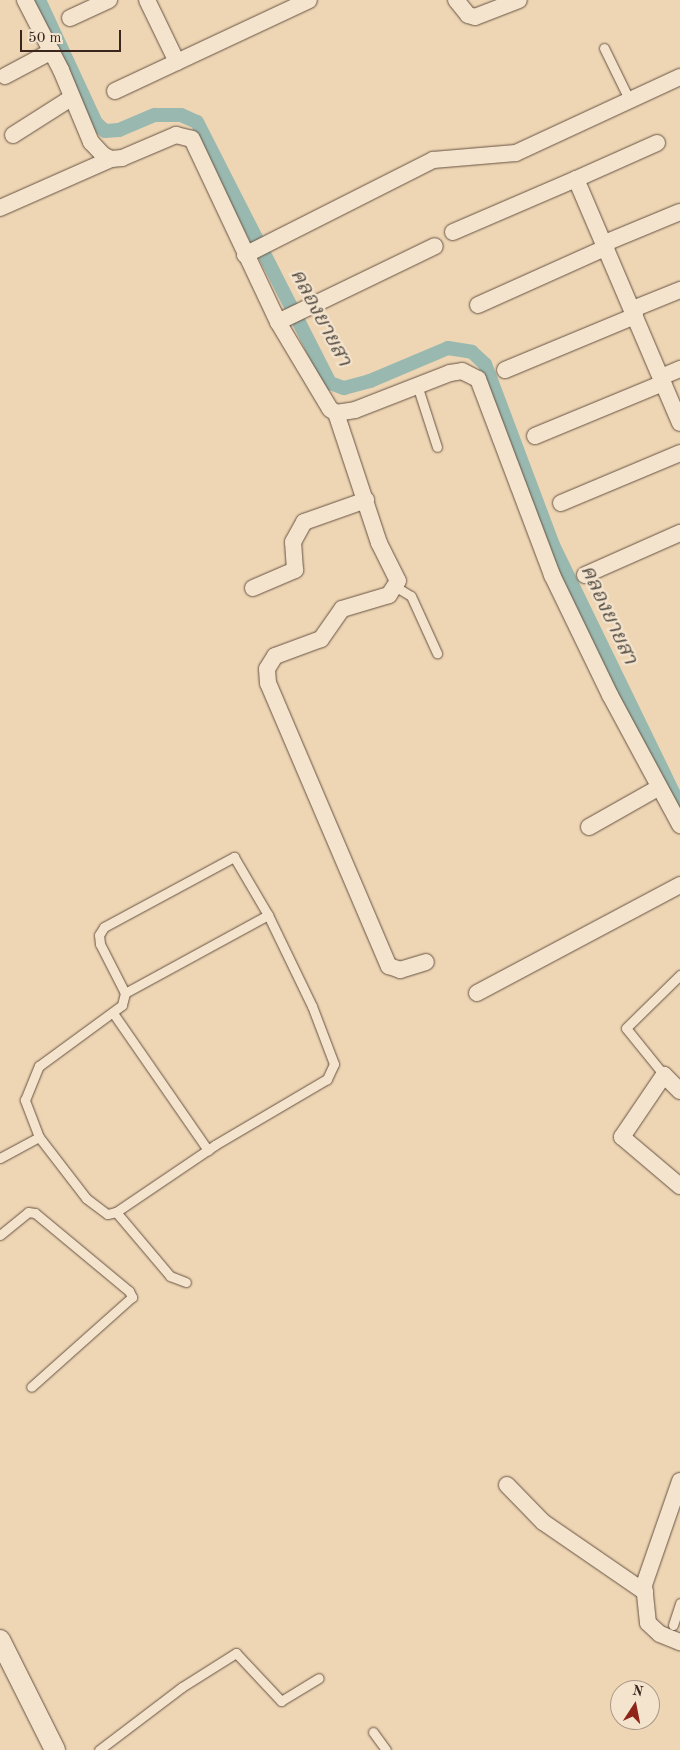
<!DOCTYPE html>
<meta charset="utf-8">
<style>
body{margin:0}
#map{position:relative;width:680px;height:1750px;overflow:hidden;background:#eed6b4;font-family:"Old Standard TT","Noto Serif Thai",serif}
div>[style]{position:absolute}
.canal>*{height:14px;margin:-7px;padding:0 7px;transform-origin:7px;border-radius:7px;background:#99b9b0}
.roads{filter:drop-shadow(0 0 1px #675243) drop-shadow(0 0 1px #675243)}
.service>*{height:9px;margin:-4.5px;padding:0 4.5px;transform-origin:4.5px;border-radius:4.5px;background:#f4e4ce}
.minor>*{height:16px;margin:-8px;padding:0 8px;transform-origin:8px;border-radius:8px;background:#f4e4ce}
.tertiary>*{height:20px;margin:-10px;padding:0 10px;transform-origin:10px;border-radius:10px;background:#f4e4ce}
span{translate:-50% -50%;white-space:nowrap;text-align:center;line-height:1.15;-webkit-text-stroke:4.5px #f4e4ce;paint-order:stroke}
.water-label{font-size:21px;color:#524b42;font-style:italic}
.north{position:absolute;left:610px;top:1680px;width:50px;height:50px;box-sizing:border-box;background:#f4e4ce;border:1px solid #aa9887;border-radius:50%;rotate:11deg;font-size:14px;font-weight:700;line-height:20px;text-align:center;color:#3a261d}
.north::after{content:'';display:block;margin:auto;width:18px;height:22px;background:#8f2418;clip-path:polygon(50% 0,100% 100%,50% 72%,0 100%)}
.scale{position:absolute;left:20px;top:30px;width:101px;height:22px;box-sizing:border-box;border:2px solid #3a261d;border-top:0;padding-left:6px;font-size:15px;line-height:18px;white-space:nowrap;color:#3a261d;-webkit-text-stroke:4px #f4e4ce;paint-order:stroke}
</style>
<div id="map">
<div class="canal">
<i style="left:39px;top:0;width:136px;rotate:65.1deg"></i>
<i style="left:96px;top:123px;width:12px;rotate:42deg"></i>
<i style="left:105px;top:131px;width:14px;rotate:-4deg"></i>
<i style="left:119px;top:130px;width:39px;rotate:-23deg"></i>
<i style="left:155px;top:115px;width:26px"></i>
<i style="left:181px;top:115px;width:17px;rotate:24deg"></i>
<i style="left:197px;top:122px;width:293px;rotate:63deg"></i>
<i style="left:330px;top:383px;width:15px;rotate:20deg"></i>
<i style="left:344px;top:388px;width:27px;rotate:-15deg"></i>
<i style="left:370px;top:381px;width:85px;rotate:-22.9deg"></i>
<i style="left:448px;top:348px;width:24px;rotate:9deg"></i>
<i style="left:472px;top:352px;width:18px;rotate:43deg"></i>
<i style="left:485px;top:364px;width:193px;rotate:69.4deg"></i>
<i style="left:553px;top:545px;width:291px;rotate:64.1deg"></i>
</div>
<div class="roads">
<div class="service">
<i style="left:604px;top:48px;width:59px;rotate:63.9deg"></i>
<i style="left:417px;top:385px;width:65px;rotate:72.1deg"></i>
<i style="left:396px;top:587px;width:17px;rotate:31deg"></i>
<i style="left:411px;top:596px;width:63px;rotate:65.5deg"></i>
<i style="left:125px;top:993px;width:163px;rotate:-28.6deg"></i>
<i style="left:113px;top:1013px;width:167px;rotate:55.3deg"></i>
<i style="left:664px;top:1075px;width:60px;rotate:-129deg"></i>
<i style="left:626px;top:1028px;width:76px;rotate:-44.5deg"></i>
<i style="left:0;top:1158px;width:44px;rotate:-28.3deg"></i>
<i style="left:39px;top:1137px;width:40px;rotate:-111deg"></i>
<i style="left:25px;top:1100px;width:37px;rotate:-68deg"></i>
<i style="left:39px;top:1066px;width:103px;rotate:-36.3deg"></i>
<i style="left:122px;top:1005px;width:12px;rotate:-76deg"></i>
<i style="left:125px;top:993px;width:55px;rotate:-117deg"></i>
<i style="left:100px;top:944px;width:9px;rotate:-96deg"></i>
<i style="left:99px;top:935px;width:9px;rotate:-58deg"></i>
<i style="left:104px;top:927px;width:148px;rotate:-28.3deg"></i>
<i style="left:234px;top:857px;width:67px;rotate:59.6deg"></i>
<i style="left:268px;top:915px;width:101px;rotate:64.2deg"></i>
<i style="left:312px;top:1006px;width:62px;rotate:69.2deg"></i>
<i style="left:334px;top:1064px;width:17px;rotate:115deg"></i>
<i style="left:327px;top:1079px;width:130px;rotate:149.5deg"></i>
<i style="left:215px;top:1145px;width:120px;rotate:145.9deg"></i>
<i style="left:116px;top:1212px;width:9px;rotate:167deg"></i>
<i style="left:107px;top:1214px;width:26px;rotate:-143deg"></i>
<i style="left:86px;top:1198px;width:77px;rotate:-127.6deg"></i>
<i style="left:116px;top:1212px;width:84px;rotate:49.8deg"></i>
<i style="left:170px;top:1276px;width:17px;rotate:21deg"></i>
<i style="left:0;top:1235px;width:36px;rotate:-39deg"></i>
<i style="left:28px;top:1212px;width:7px;rotate:8deg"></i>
<i style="left:35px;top:1213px;width:122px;rotate:39.7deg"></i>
<i style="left:129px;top:1291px;width:7px;rotate:63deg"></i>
<i style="left:132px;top:1297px;width:135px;rotate:138.3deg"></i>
<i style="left:673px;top:1625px;width:23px;rotate:-72deg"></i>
<i style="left:373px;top:1732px;width:22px;rotate:54deg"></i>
<i style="left:99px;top:1750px;width:104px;rotate:-37.2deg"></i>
<i style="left:182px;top:1687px;width:64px;rotate:-32.2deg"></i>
<i style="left:236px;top:1653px;width:66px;rotate:46.8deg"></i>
<i style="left:281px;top:1701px;width:44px;rotate:-31.2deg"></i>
</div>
<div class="minor">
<i style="left:25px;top:0;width:79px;rotate:62.8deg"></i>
<i style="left:61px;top:70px;width:78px;rotate:67.4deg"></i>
<i style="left:91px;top:142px;width:18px;rotate:47deg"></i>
<i style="left:103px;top:155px;width:9px;rotate:27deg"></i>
<i style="left:111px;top:159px;width:11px;rotate:-5deg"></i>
<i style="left:122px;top:158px;width:59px;rotate:-23.1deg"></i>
<i style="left:176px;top:135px;width:16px;rotate:14deg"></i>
<i style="left:192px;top:139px;width:202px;rotate:64.8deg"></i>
<i style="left:278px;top:322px;width:101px;rotate:59.1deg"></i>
<i style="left:330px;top:409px;width:7px;rotate:34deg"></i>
<i style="left:336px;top:413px;width:19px;rotate:-9deg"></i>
<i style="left:355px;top:410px;width:102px;rotate:-21.3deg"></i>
<i style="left:450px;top:373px;width:12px;rotate:-9deg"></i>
<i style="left:462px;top:371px;width:18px;rotate:27deg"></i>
<i style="left:478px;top:379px;width:210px;rotate:69.3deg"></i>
<i style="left:552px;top:575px;width:133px;rotate:64.2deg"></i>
<i style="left:610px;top:695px;width:148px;rotate:61.7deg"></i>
<i style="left:147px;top:0;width:69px;rotate:64.2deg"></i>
<i style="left:456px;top:0;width:19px;rotate:51deg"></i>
<i style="left:468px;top:15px;width:7px;rotate:16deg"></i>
<i style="left:475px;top:17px;width:47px;rotate:-21.1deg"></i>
<i style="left:70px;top:18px;width:43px;rotate:-24.8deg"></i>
<i style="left:5px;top:76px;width:53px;rotate:-28deg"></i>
<i style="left:115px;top:91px;width:214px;rotate:-25.1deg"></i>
<i style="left:13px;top:135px;width:69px;rotate:-32.5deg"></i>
<i style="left:657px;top:143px;width:89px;rotate:156deg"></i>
<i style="left:576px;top:179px;width:265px;rotate:66.9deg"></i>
<i style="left:0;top:208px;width:121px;rotate:-23.8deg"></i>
<i style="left:453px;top:232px;width:134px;rotate:-23.3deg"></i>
<i style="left:605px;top:243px;width:81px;rotate:-22.5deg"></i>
<i style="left:245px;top:255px;width:211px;rotate:-26.8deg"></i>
<i style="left:433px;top:160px;width:83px;rotate:-4.8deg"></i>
<i style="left:516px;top:153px;width:181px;rotate:-24.9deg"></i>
<i style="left:478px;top:305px;width:141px;rotate:-24.2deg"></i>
<i style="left:633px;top:309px;width:51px;rotate:-22deg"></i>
<i style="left:278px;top:322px;width:174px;rotate:-25.8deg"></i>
<i style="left:505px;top:370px;width:141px;rotate:-22.6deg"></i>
<i style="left:661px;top:377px;width:21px;rotate:-23deg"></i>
<i style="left:336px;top:413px;width:137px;rotate:71.7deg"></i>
<i style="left:379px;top:543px;width:42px;rotate:63.4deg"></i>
<i style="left:398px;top:581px;width:17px;rotate:123deg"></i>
<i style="left:389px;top:595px;width:49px;rotate:163.4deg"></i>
<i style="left:342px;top:609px;width:37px;rotate:125deg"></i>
<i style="left:321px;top:639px;width:49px;rotate:159.7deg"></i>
<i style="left:275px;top:656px;width:15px;rotate:122deg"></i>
<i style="left:267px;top:669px;width:14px;rotate:86deg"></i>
<i style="left:268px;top:683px;width:308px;rotate:66.9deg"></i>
<i style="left:389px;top:966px;width:12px;rotate:20deg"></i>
<i style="left:400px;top:970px;width:27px;rotate:-17deg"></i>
<i style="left:535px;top:436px;width:139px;rotate:-22.5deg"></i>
<i style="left:561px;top:503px;width:129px;rotate:-22.8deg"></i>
<i style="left:585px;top:575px;width:104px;rotate:-23.9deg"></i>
<i style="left:253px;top:588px;width:46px;rotate:-23.2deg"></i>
<i style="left:295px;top:570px;width:28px;rotate:-94deg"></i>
<i style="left:293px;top:542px;width:23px;rotate:-61deg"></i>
<i style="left:304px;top:522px;width:66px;rotate:-19.5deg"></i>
<i style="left:589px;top:827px;width:79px;rotate:-29.5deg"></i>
<i style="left:477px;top:993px;width:230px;rotate:-28deg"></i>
<i style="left:680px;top:1091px;width:23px;rotate:-135deg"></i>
<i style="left:664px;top:1075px;width:75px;rotate:124.1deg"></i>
<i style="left:622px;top:1137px;width:76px;rotate:40.2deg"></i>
<i style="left:680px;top:1481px;width:110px;rotate:109.1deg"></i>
<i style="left:644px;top:1585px;width:38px;rotate:84deg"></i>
<i style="left:648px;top:1623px;width:16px;rotate:43deg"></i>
<i style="left:660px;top:1634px;width:22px;rotate:22deg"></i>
<i style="left:507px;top:1485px;width:52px;rotate:45.8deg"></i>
<i style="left:543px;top:1522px;width:124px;rotate:34.5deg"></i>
</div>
<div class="tertiary">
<i style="left:0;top:1640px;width:123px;rotate:63.4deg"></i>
</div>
</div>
<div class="water-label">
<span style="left:320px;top:318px;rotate:62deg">คลองยายสา</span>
<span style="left:608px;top:615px;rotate:65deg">คลองยายสา</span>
</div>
<div class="north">N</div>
<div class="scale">50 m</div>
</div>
